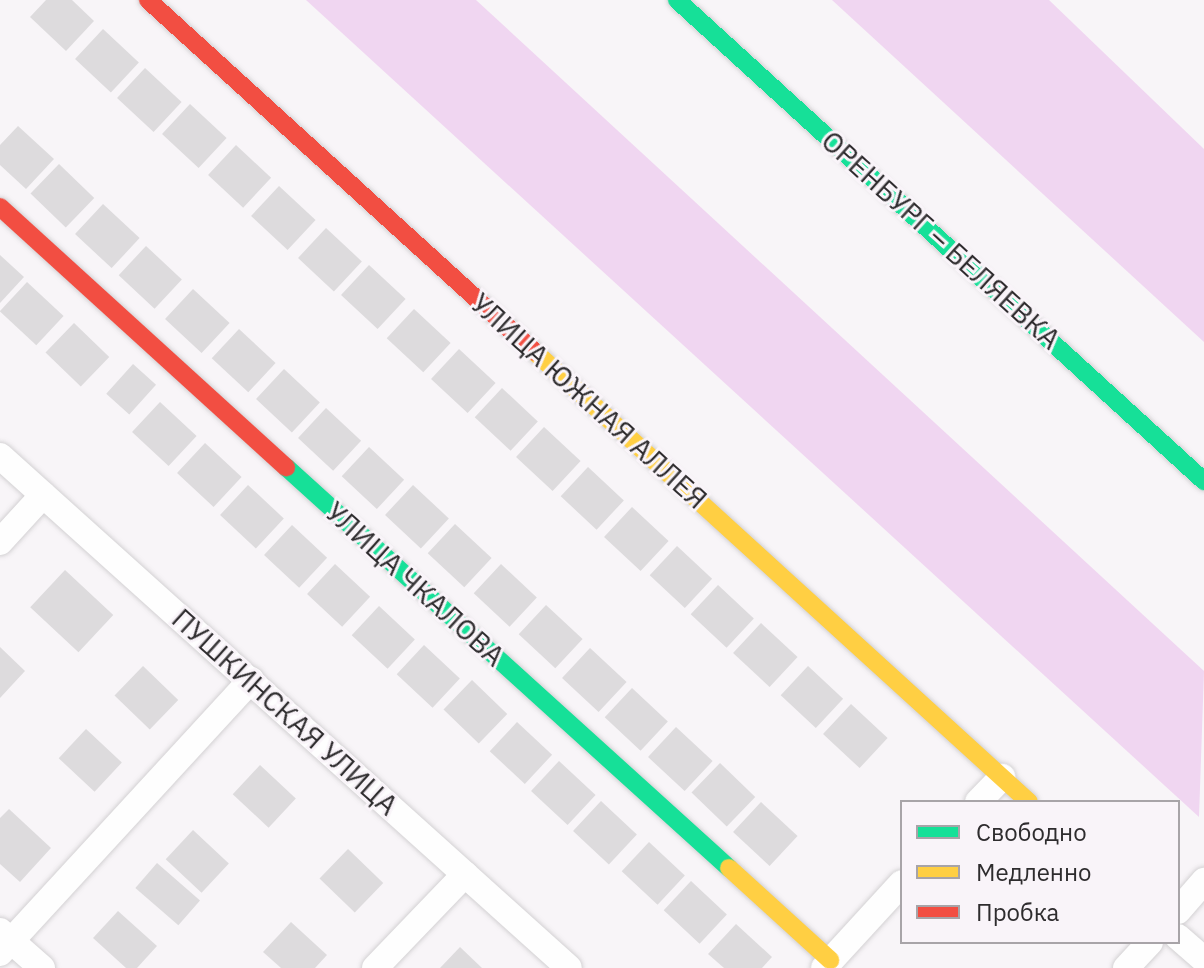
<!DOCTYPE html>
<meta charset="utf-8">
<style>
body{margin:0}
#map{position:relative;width:1204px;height:968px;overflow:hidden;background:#f8f5f8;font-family:"IBM Plex Sans",sans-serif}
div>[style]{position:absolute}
.green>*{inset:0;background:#f0d6f1}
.building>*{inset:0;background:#dddbdd;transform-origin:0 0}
.roads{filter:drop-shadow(0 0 2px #d3d1d3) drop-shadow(0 0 2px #d3d1d3)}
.street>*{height:26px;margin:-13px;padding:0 13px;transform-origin:13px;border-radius:13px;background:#fefefe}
.fast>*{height:18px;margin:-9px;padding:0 9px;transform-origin:9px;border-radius:9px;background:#16e098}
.slow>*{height:18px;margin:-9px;padding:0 9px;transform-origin:9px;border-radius:9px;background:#ffcf43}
.jam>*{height:18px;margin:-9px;padding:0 9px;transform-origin:9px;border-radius:9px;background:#f24e42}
span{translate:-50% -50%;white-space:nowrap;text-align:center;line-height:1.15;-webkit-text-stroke:6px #f9f4f9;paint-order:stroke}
.street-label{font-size:28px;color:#2e2c2e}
.legend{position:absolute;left:900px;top:800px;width:280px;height:144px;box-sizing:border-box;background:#f9f4f9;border:2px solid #a8a4a8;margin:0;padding:10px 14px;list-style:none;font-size:24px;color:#2e2c2e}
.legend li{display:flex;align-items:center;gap:16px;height:40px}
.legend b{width:40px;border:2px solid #a8a4a8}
</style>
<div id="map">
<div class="green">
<i style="clip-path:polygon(306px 0,476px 0,1204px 671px,1199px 817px)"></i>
<i style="clip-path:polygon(832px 0,1049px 0,1204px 149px,1204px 342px)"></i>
</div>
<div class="building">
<i style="clip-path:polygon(46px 0,72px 0,94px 21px,66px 51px,30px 17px)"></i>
<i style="left:103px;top:29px;width:49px;height:41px;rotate:43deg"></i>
<i style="left:145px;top:68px;width:50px;height:41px;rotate:43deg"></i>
<i style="left:190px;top:104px;width:50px;height:41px;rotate:43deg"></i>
<i style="clip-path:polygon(18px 126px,54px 159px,26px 189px,0 165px,0 145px)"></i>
<i style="left:236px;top:145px;width:48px;height:41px;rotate:43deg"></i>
<i style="left:59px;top:164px;width:49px;height:41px;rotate:44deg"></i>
<i style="left:279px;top:186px;width:50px;height:41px;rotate:43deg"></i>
<i style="left:103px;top:204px;width:50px;height:41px;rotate:43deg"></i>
<i style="left:326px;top:228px;width:49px;height:41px;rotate:43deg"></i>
<i style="left:146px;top:246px;width:49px;height:40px;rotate:43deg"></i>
<i style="clip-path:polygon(0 255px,24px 277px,0 303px)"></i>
<i style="left:369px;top:265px;width:50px;height:41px;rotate:43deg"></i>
<i style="left:27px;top:282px;width:50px;height:40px;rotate:43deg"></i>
<i style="left:193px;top:289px;width:50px;height:41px;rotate:43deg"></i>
<i style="left:414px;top:309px;width:50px;height:40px;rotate:43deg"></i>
<i style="left:74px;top:323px;width:49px;height:41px;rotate:44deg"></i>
<i style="left:239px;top:329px;width:50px;height:40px;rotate:43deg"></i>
<i style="left:459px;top:349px;width:50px;height:41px;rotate:43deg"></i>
<i style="left:133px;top:364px;width:31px;height:40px;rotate:42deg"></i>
<i style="left:284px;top:369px;width:49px;height:41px;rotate:43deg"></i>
<i style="left:502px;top:388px;width:49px;height:40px;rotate:43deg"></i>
<i style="left:160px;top:402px;width:50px;height:41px;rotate:43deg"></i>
<i style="left:326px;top:408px;width:48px;height:41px;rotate:43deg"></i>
<i style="left:544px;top:427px;width:50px;height:41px;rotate:43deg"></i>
<i style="left:205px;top:443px;width:50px;height:41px;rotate:43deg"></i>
<i style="left:369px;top:447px;width:48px;height:40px;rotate:43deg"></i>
<i style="left:588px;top:467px;width:49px;height:40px;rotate:43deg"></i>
<i style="left:248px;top:485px;width:49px;height:41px;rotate:43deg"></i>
<i style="left:413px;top:485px;width:49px;height:41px;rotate:43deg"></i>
<i style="left:632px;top:507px;width:50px;height:41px;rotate:43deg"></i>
<i style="left:455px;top:524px;width:50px;height:40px;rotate:43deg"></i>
<i style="left:292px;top:525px;width:48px;height:41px;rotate:43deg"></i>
<i style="left:677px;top:546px;width:48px;height:40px;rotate:43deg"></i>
<i style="left:335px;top:564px;width:48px;height:41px;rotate:43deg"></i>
<i style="left:501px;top:564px;width:49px;height:40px;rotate:43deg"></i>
<i style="left:65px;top:570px;width:66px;height:51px;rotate:43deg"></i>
<i style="left:718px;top:585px;width:49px;height:40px;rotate:43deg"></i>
<i style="left:546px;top:605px;width:50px;height:40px;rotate:43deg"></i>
<i style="left:379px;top:606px;width:49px;height:40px;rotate:43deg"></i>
<i style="left:761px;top:623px;width:50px;height:41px;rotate:43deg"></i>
<i style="left:424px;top:645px;width:49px;height:40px;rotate:43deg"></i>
<i style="clip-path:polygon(0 647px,25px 671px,0 698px)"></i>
<i style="left:590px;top:648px;width:50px;height:41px;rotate:43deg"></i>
<i style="left:143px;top:666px;width:49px;height:41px;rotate:44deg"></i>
<i style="left:808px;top:666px;width:48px;height:40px;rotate:43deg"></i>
<i style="left:472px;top:680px;width:49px;height:41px;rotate:44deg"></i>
<i style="left:632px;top:688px;width:49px;height:40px;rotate:43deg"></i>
<i style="left:851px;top:704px;width:50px;height:41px;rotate:43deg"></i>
<i style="left:517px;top:722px;width:48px;height:40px;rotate:43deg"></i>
<i style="left:676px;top:727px;width:50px;height:41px;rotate:43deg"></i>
<i style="left:86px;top:729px;width:49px;height:40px;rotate:43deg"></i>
<i style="left:559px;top:761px;width:50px;height:41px;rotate:43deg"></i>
<i style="left:720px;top:763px;width:49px;height:41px;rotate:44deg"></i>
<i style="left:260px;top:765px;width:49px;height:40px;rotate:43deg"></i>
<i style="left:601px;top:801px;width:49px;height:41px;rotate:43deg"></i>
<i style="left:761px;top:802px;width:50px;height:41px;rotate:43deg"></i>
<i style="clip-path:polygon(9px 809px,51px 848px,20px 882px,0 864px,0 818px)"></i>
<i style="left:193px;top:830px;width:49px;height:40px;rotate:43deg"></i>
<i style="left:649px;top:842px;width:49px;height:40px;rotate:43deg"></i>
<i style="left:348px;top:849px;width:49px;height:41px;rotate:44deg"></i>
<i style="left:157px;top:863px;width:57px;height:33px;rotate:41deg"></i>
<i style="left:691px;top:881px;width:49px;height:40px;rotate:43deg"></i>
<i style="clip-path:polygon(118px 911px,157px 946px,137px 968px,126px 968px,93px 938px)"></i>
<i style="clip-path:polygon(291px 922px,327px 955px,315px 968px,281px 968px,263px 952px)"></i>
<i style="clip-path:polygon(736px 924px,772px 957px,762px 968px,724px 968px,708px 954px)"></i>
<i style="clip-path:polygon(460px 947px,482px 968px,440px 968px)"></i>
</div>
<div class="roads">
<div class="street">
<i style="left:0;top:456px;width:765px;rotate:41.98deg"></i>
<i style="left:0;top:542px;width:64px;rotate:-47.5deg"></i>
<i style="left:978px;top:802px;width:35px;rotate:-46deg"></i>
<i style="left:1178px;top:911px;width:40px;rotate:-49deg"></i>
<i style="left:0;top:931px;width:56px;rotate:41.4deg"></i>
<i style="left:1178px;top:937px;width:35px;rotate:41deg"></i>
<i style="left:0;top:953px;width:371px;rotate:-47.4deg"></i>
<i style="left:375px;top:968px;width:130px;rotate:-46.2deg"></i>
<i style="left:824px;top:968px;width:115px;rotate:-47.5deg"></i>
<i style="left:1126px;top:968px;width:35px;rotate:-47deg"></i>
</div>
<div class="fast">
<i style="left:677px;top:0;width:714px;rotate:42.39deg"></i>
<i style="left:286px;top:467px;width:598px;rotate:42.15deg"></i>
</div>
<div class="slow">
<i style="left:535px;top:352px;width:668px;rotate:42.33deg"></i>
<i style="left:729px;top:868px;width:137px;rotate:42.3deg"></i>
</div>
<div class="jam">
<i style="left:148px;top:0;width:523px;rotate:42.29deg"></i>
<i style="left:0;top:207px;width:387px;rotate:42.3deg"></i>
</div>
</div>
<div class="street-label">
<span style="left:941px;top:240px;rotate:42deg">ОРЕНБУРГ – БЕЛЯЕВКА</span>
<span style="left:589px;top:401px;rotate:42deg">УЛИЦА ЮЖНАЯ АЛЛЕЯ</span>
<span style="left:415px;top:584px;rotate:42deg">УЛИЦА ЧКАЛОВА</span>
<span style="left:285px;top:712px;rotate:42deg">ПУШКИНСКАЯ УЛИЦА</span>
</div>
<ul class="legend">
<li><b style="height:10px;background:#16e098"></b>Свободно</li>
<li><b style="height:10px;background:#ffcf43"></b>Медленно</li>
<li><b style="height:10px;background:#f24e42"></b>Пробка</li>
</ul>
</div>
